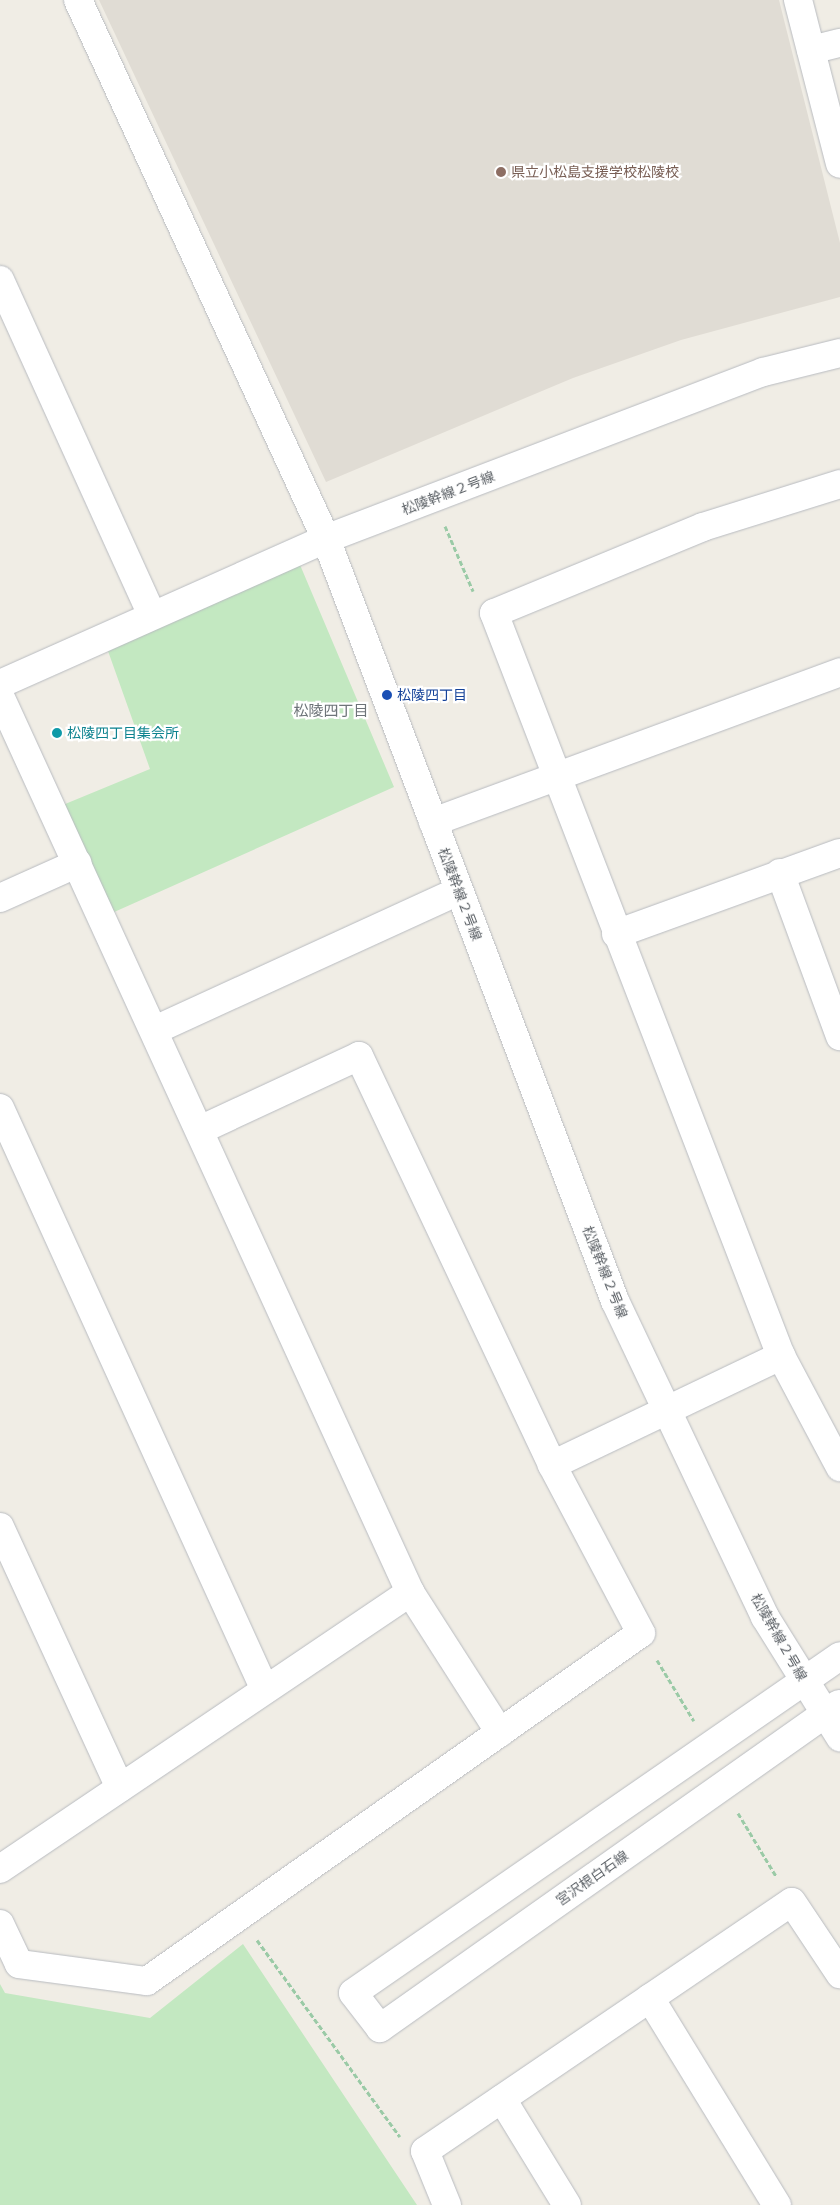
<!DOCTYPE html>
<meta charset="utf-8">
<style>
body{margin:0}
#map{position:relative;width:840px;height:2205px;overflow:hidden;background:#f0ede5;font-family:"Golos Text","Noto Sans JP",sans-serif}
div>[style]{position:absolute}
.education>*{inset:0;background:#e0dcd4}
.green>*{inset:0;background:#c3e8c1}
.path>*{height:3px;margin-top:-1.5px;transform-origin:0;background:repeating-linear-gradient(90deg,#9acaa6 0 5px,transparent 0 7.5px)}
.roads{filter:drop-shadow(0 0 1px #b8bbc0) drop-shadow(0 0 1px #b8bbc0)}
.street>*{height:28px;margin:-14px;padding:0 14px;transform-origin:14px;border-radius:14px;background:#fff}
.secondary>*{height:28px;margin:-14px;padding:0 14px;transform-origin:14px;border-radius:14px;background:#fff}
.dots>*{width:14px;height:14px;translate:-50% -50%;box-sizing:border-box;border:2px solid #fff;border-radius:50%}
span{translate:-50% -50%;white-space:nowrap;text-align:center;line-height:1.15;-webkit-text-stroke:4.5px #fff;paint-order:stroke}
.education-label{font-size:14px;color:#785e54}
.left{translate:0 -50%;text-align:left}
.street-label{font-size:14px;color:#5d6267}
.transit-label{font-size:14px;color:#164399}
.culture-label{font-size:14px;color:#0d838f}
.neighbourhood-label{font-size:15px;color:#6e7479}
</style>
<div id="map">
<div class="education">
<i style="clip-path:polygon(99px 0,779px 0,840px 243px,840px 297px,681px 340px,573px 378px,326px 482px)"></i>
</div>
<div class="green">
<i style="clip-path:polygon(295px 553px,394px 787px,103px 917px,53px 809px,150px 769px,103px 637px)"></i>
<i style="clip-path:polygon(243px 1944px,417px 2205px,0 2205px,0 1984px,5px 1993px,150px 2018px)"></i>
</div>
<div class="path">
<i style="left:445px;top:526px;width:71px;rotate:66.7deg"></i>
<i style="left:657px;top:1660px;width:71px;rotate:58.8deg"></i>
<i style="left:738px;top:1813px;width:74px;rotate:58.9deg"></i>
<i style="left:257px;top:1940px;width:243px;rotate:54deg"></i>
</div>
<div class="roads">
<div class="street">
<i style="left:798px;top:0;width:169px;rotate:75.6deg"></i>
<i style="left:811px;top:50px;width:30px;rotate:-14deg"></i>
<i style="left:0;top:280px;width:368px;rotate:65.6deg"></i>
<i style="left:840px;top:484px;width:144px;rotate:162.6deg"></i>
<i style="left:703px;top:527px;width:226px;rotate:157.6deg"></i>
<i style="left:494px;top:613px;width:797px;rotate:68.88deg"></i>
<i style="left:781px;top:1356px;width:126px;rotate:62deg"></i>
<i style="left:0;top:684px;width:357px;rotate:-24deg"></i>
<i style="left:326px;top:539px;width:593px;rotate:-114.71deg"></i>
<i style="left:0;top:696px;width:985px;rotate:65.41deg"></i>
<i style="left:410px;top:1592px;width:167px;rotate:57.4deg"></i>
<i style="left:433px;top:822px;width:434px;rotate:-20.2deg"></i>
<i style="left:780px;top:873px;width:174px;rotate:69.8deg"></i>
<i style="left:0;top:898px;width:85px;rotate:-24.2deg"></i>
<i style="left:616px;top:934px;width:238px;rotate:-19.9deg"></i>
<i style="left:155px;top:1030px;width:334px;rotate:-24.6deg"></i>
<i style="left:0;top:1108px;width:639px;rotate:65.52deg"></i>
<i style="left:202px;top:1129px;width:173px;rotate:-24.9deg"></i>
<i style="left:359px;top:1056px;width:452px;rotate:64.7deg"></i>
<i style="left:0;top:1527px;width:287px;rotate:65.3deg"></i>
<i style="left:0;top:1869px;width:495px;rotate:-34deg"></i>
<i style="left:0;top:1924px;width:44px;rotate:64.6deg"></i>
<i style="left:19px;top:1964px;width:129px;rotate:7.6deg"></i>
<i style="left:147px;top:1981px;width:604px;rotate:-35.16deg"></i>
<i style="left:641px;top:1633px;width:190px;rotate:-117.9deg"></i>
<i style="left:552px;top:1465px;width:254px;rotate:-25.5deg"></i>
<i style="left:650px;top:1998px;width:243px;rotate:58.5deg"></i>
<i style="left:502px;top:2099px;width:124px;rotate:58.5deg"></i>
<i style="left:447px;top:2205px;width:58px;rotate:-112.2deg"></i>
<i style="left:425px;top:2151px;width:443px;rotate:-34.2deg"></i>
<i style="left:792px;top:1902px;width:87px;rotate:56.3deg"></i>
</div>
<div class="secondary">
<i style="left:840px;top:353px;width:79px;rotate:166.1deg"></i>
<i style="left:763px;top:372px;width:468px;rotate:159.1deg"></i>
<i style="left:326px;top:539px;width:815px;rotate:69.23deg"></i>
<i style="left:615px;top:1301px;width:350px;rotate:64.6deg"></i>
<i style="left:765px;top:1617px;width:142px;rotate:58deg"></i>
<i style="left:839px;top:1704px;width:562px;rotate:144.78deg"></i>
<i style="left:380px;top:2028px;width:44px;rotate:-127.6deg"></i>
<i style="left:353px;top:1993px;width:592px;rotate:-34.68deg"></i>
</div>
</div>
<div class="dots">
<i style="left:501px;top:172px;background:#8d6e63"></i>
<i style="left:387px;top:695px;background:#1a4fb4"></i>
<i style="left:57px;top:733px;background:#0f9aa8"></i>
</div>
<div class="education-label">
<span class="left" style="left:511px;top:172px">県立小松島支援学校松陵校</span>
</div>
<div class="street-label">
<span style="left:448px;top:493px;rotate:-21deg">松陵幹線２号線</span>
<span style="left:460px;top:894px;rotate:69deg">松陵幹線２号線</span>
<span style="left:605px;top:1272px;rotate:68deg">松陵幹線２号線</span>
<span style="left:779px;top:1637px;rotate:60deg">松陵幹線２号線</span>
<span style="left:592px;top:1878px;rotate:-35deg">宮沢根白石線</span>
</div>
<div class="transit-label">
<span class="left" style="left:397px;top:695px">松陵四丁目</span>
</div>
<div class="culture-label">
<span class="left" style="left:67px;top:733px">松陵四丁目集会所</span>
</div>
<div class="neighbourhood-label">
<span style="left:331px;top:711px">松陵四丁目</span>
</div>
</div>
